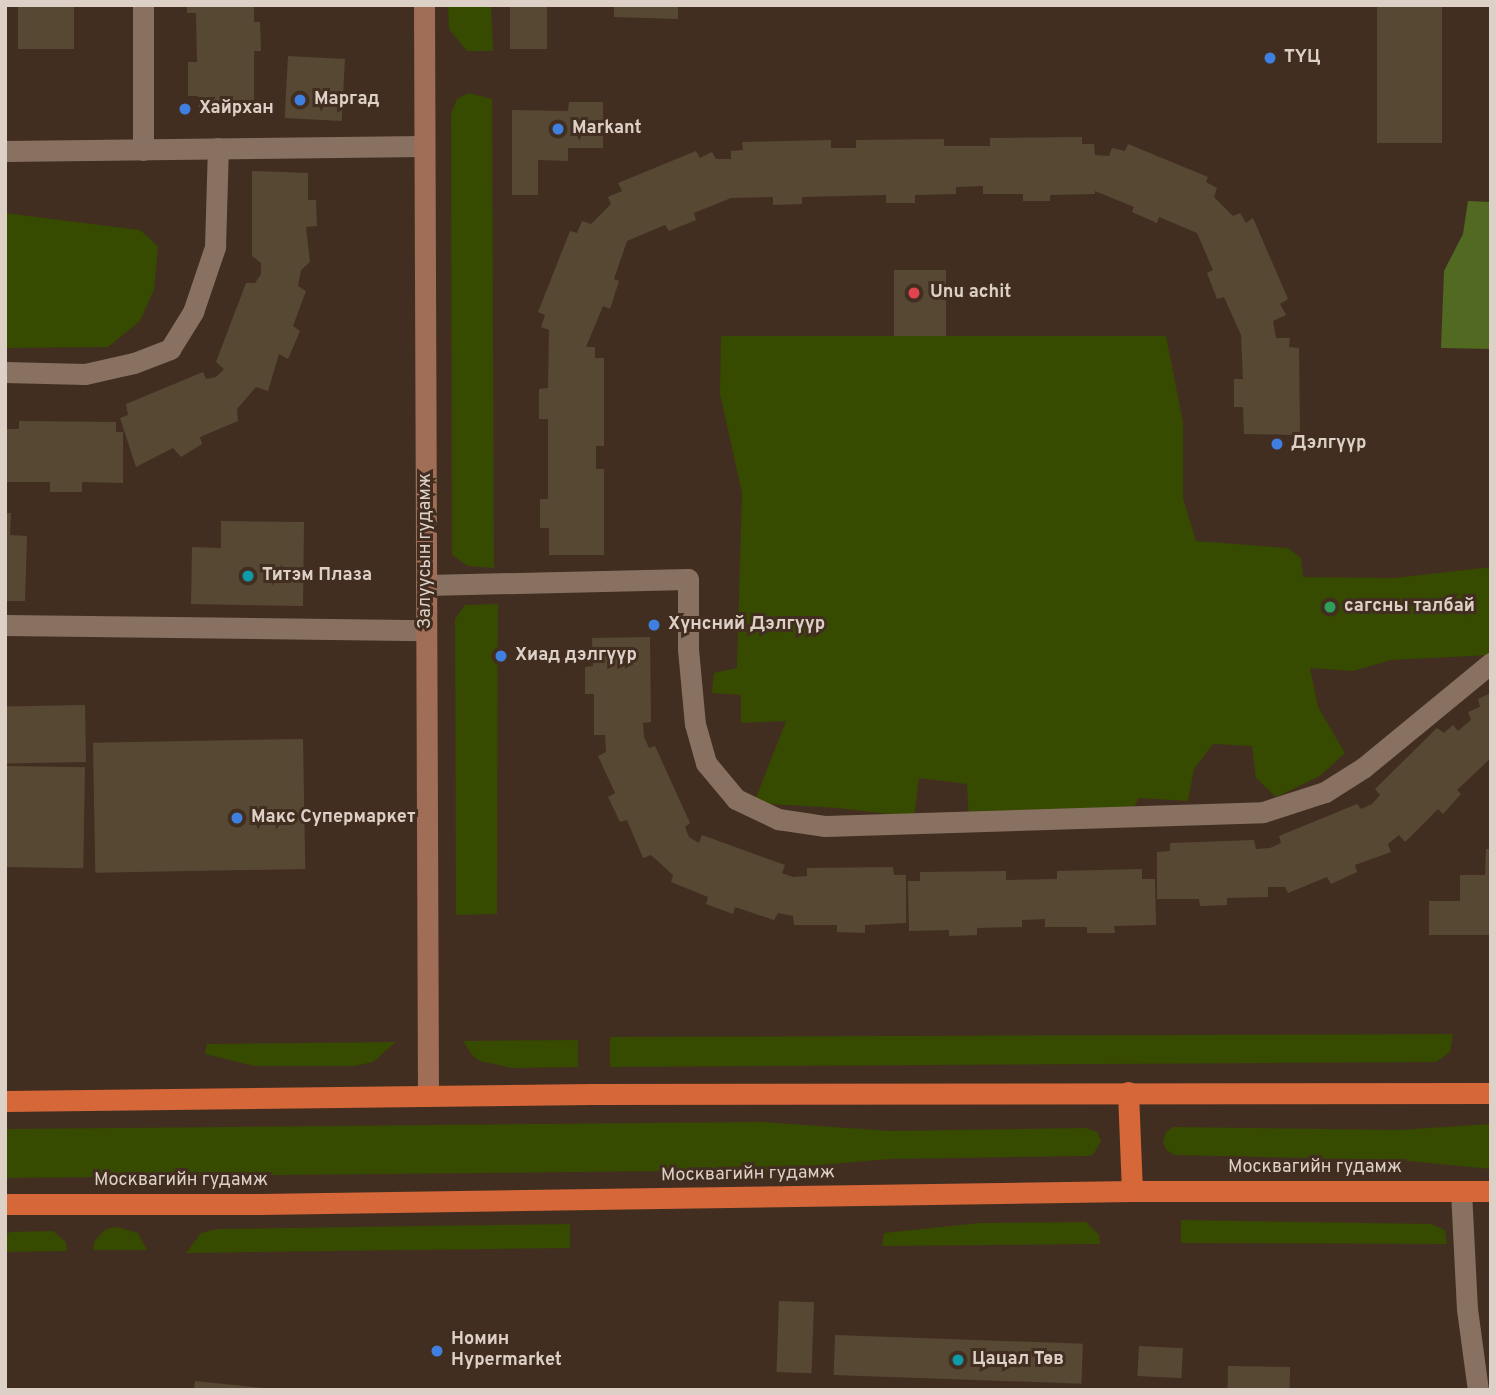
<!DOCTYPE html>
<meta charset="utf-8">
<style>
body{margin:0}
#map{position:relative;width:1496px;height:1395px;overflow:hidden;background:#422e20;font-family:Overpass,sans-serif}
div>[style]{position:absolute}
.green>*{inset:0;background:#364a00}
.forest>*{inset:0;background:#526921}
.building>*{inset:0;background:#574834;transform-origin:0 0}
.street>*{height:21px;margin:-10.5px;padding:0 10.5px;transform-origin:10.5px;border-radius:10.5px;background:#897162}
.secondary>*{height:21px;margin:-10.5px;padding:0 10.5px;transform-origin:10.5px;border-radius:10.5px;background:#a06e56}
.highway>*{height:21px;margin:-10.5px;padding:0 10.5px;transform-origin:10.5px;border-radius:10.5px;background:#d66739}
.dots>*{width:19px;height:19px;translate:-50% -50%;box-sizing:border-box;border:4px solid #422e20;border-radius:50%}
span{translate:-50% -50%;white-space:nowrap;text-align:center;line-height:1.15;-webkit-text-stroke:6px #422e20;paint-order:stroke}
.poi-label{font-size:18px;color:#ddd0c7;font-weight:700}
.left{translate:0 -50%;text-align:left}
.street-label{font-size:18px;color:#ddd0c7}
.frame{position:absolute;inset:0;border:7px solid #ddd0c7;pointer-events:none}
</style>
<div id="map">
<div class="green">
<i style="clip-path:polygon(448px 5px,491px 5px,493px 51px,467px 51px,449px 29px)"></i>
<i style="clip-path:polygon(469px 93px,492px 99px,494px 568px,468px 566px,452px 555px,451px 114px,457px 99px)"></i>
<i style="clip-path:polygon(5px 213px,140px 230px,158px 246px,154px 290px,140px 321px,108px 347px,5px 348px)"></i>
<i style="clip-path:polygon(721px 336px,1166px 336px,1183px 422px,1183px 498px,1196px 541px,1288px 548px,1301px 558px,1303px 577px,1395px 578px,1491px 567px,1491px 655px,1391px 660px,1353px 671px,1310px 668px,1318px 707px,1345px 753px,1320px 776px,1276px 797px,1256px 778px,1252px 746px,1213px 744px,1194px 769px,1188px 801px,1139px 798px,1123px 827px,969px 822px,967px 784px,919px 778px,914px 817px,838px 808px,754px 803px,786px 721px,741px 723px,741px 695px,712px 693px,714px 673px,737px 668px,742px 493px,720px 394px)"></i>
<i style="clip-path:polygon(498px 604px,497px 914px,456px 915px,455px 619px,465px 605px)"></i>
<i style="clip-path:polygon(1453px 1034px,1450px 1052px,1436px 1062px,610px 1067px,610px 1037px)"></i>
<i style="clip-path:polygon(578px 1040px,578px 1067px,512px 1068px,480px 1061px,472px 1055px,463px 1041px)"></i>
<i style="clip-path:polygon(396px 1042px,373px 1062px,354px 1066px,254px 1066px,205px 1054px,207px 1044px)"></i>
<i style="clip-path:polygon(761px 1122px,890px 1131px,1086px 1128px,1097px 1132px,1101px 1141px,1093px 1155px,1087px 1156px,890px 1159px,763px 1170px,5px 1178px,5px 1129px)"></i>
<i style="clip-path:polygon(1491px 1124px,1491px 1169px,1398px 1160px,1174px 1155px,1166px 1150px,1163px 1141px,1166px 1132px,1173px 1127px,1398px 1130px)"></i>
<i style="clip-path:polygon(1181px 1220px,1431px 1224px,1445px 1230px,1447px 1244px,1181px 1243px)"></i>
<i style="clip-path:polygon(1086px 1222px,1099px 1235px,1100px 1244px,882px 1246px,884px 1233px,979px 1223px)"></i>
<i style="clip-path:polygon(570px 1224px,570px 1248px,186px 1253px,201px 1233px,217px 1229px)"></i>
<i style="clip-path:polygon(117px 1227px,138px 1233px,147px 1250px,93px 1250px,94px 1242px,100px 1235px,106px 1229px)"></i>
<i style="clip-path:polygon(53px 1231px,66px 1242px,67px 1251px,5px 1252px,5px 1235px,10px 1232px)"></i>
</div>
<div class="forest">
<i style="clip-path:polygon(1468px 201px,1491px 202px,1491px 349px,1441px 348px,1444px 271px,1463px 234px)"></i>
</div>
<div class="building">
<i style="left:18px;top:5px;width:56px;height:44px"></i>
<i style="clip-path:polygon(187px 5px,254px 5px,254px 22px,260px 22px,261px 51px,254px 51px,254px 106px,199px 107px,198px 96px,188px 96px,188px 62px,197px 62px,196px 13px,187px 13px)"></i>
<i style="left:510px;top:5px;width:37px;height:44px"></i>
<i style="clip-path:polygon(614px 5px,678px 5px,678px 19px,614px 17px)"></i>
<i style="left:1377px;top:5px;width:65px;height:138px"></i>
<i style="left:288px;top:56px;width:57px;height:62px;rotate:3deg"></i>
<i style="clip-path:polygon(569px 102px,603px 102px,603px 148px,568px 148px,568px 161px,538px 160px,538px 195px,512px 195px,512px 110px,568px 111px)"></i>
<i style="clip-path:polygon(1082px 137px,1082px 144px,1094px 144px,1095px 155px,1109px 156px,1112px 148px,1125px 151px,1128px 144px,1208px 177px,1206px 182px,1217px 188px,1214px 197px,1233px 216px,1240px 213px,1246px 223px,1253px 218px,1288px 299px,1280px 304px,1286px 315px,1273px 321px,1276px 338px,1290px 338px,1289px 347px,1299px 348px,1300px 435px,1244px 434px,1243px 407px,1234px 407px,1234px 379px,1243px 379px,1241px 335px,1224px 297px,1217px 299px,1207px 273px,1213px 270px,1197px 233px,1159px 217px,1157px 223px,1132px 212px,1134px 207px,1095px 191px,1095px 194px,1050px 195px,1050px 201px,1023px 201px,1023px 194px,983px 194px,983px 186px,956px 187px,956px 194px,915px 195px,915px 203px,886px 203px,886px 195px,802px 197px,802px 204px,773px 205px,773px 197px,731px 198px,694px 213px,696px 220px,669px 231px,665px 225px,627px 241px,614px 279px,619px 281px,610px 309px,603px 306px,586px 347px,595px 347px,595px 358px,604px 358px,604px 446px,596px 446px,596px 469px,604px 469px,604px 555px,549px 555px,549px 528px,540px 528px,540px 499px,548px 499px,548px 419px,539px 419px,539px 389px,548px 388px,549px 330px,541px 327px,545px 315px,538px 312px,570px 231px,577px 233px,582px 221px,591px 224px,611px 204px,608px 197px,622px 191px,618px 183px,696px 151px,700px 158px,712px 152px,716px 159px,731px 159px,731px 151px,743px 150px,742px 142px,831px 140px,831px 148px,856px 148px,856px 140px,944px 139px,944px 146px,990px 146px,990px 138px)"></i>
<i style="clip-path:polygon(252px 171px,308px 173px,308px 200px,316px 200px,317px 226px,306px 227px,310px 262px,301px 270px,298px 286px,306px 291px,293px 326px,300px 331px,288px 359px,279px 354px,268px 391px,256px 387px,237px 409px,238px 421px,200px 437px,202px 444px,181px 457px,173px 448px,136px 467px,120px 418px,128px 415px,126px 404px,203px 372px,206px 379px,216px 377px,224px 369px,216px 362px,246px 283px,255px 283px,261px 274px,261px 263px,252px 256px)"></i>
<i style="left:894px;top:270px;width:52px;height:66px"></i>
<i style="clip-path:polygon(19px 421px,116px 422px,116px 432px,123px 432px,123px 483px,82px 482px,82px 492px,50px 492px,50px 482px,5px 482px,5px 429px,19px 429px)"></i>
<i style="clip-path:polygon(5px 513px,11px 513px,10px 535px,27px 536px,25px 601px,5px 601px)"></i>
<i style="clip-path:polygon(221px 521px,304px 522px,303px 606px,191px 604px,192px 547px,221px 548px)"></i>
<i style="clip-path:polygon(650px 637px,651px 722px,643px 723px,644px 737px,649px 748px,655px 746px,690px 823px,685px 827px,689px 837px,699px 843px,702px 835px,785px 865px,782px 873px,793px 877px,807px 876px,807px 868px,893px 867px,894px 875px,906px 875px,906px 923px,865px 925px,865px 933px,837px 932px,837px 925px,794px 925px,793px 916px,778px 913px,774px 920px,735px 907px,733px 914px,706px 904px,708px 897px,671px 882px,673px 875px,651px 855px,643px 858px,627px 820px,620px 822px,608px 797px,615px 793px,598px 756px,606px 752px,605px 735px,594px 735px,594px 694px,585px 694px,585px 667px,593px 666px,592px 638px)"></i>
<i style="clip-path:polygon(1491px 693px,1491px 758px,1457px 790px,1461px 794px,1443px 814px,1438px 809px,1405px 842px,1399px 835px,1388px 844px,1391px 852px,1355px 865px,1357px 872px,1331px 884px,1327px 877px,1288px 893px,1285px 887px,1268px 887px,1268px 897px,1227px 898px,1227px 905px,1200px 906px,1199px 899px,1157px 899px,1157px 852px,1170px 851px,1170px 843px,1254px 840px,1256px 849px,1270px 848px,1281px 843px,1279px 836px,1357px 804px,1361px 809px,1372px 804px,1380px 795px,1375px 789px,1437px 728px,1444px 733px,1453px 725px,1458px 731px,1471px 720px,1468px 712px,1480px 707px,1478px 699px)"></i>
<i style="left:85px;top:705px;width:57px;height:80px;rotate:89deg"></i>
<i style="left:303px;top:739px;width:130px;height:210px;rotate:89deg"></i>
<i style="left:7px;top:766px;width:78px;height:101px;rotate:1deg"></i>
<i style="clip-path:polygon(1486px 849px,1491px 849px,1491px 935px,1429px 935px,1429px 901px,1460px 901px,1460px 875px,1485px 875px)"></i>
<i style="clip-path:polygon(1142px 869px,1142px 879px,1155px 879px,1156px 925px,1114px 926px,1115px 933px,1087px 933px,1087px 927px,1045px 927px,1045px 919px,1022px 920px,1022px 927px,977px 928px,977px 935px,949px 936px,949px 930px,909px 931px,908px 881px,920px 881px,920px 872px,1006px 871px,1006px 880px,1057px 879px,1057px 871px)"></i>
<i style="left:779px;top:1301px;width:35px;height:71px;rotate:2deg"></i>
<i style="left:835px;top:1335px;width:248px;height:40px;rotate:2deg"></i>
<i style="left:1139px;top:1346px;width:44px;height:30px;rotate:3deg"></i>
<i style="left:1228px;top:1366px;width:62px;height:24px;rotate:1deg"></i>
<i style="clip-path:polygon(195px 1381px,264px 1388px,264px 1390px,194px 1390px)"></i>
</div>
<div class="street">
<i style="left:143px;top:5px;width:145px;rotate:90deg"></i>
<i style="left:5px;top:151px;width:419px;rotate:-0.7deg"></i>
<i style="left:5px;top:372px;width:80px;rotate:1.4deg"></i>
<i style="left:85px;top:374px;width:50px;rotate:-12.7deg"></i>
<i style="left:134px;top:363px;width:39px;rotate:-21deg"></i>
<i style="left:170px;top:349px;width:44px;rotate:-58.1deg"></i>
<i style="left:193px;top:312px;width:69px;rotate:-71.3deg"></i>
<i style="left:215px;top:247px;width:99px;rotate:-88.3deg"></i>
<i style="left:426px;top:585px;width:262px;rotate:-1.3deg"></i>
<i style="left:688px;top:579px;width:70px;rotate:90deg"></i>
<i style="left:688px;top:649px;width:75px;rotate:84.7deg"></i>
<i style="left:695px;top:724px;width:41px;rotate:74.2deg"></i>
<i style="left:706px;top:763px;width:47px;rotate:50.2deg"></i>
<i style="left:736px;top:799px;width:47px;rotate:25.5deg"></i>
<i style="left:778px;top:819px;width:48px;rotate:8.5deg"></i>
<i style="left:825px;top:826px;width:438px;rotate:-1.8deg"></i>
<i style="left:1263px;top:812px;width:65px;rotate:-17.9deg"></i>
<i style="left:1325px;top:792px;width:45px;rotate:-32.3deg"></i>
<i style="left:1363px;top:768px;width:166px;rotate:-39.4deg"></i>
<i style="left:5px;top:625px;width:421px;rotate:0.7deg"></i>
<i style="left:1461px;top:1191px;width:118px;rotate:87.1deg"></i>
<i style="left:1467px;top:1309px;width:82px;rotate:82.3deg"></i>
</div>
<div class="secondary">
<i style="left:424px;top:5px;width:1091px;rotate:89.79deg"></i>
</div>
<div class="highway">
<i style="left:1128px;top:1092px;width:99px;rotate:87.7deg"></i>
<i style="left:5px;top:1101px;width:587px;rotate:-0.68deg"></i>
<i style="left:592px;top:1094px;width:899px;rotate:-0.06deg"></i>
<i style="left:5px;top:1204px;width:254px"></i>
<i style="left:259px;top:1204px;width:873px;rotate:-0.85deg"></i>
<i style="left:1132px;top:1191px;width:359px"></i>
</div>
<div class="dots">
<i style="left:1270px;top:58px;background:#3f7fe0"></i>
<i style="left:300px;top:100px;background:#3f7fe0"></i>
<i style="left:185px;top:109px;background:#3f7fe0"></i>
<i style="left:558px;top:129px;background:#3f7fe0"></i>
<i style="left:914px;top:293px;background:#e0444e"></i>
<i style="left:1277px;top:444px;background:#3f7fe0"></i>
<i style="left:248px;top:576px;background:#0f9aa8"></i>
<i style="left:1330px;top:607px;background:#2e9e5b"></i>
<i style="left:654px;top:625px;background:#3f7fe0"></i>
<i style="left:501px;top:656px;background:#3f7fe0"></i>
<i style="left:237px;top:818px;background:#3f7fe0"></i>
<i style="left:437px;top:1351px;background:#3f7fe0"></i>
<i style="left:958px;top:1360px;background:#0f9aa8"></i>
</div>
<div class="poi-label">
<span class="left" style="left:1284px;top:58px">ТҮЦ</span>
<span class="left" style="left:314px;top:100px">Маргад</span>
<span class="left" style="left:199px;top:109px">Хайрхан</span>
<span class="left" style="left:572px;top:129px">Markant</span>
<span class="left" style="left:930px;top:293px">Unu achit</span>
<span class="left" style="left:1291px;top:444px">Дэлгүүр</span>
<span class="left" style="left:262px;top:576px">Титэм Плаза</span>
<span class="left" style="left:1344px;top:607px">сагсны талбай</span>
<span class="left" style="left:668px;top:625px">Хүнсний Дэлгүүр</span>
<span class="left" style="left:515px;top:656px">Хиад дэлгүүр</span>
<span class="left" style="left:251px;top:818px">Макс Супермаркет</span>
<span class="left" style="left:451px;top:1351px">Номин<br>Hyрermarket</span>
<span class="left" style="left:972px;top:1360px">Цацал Төв</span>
</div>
<div class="street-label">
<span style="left:426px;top:551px;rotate:-90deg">Залуусын гудамж</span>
<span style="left:1315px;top:1168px">Москвагийн гудамж</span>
<span style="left:748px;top:1175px;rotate:-1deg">Москвагийн гудамж</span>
<span style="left:181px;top:1181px">Москвагийн гудамж</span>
</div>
<div class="frame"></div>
</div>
